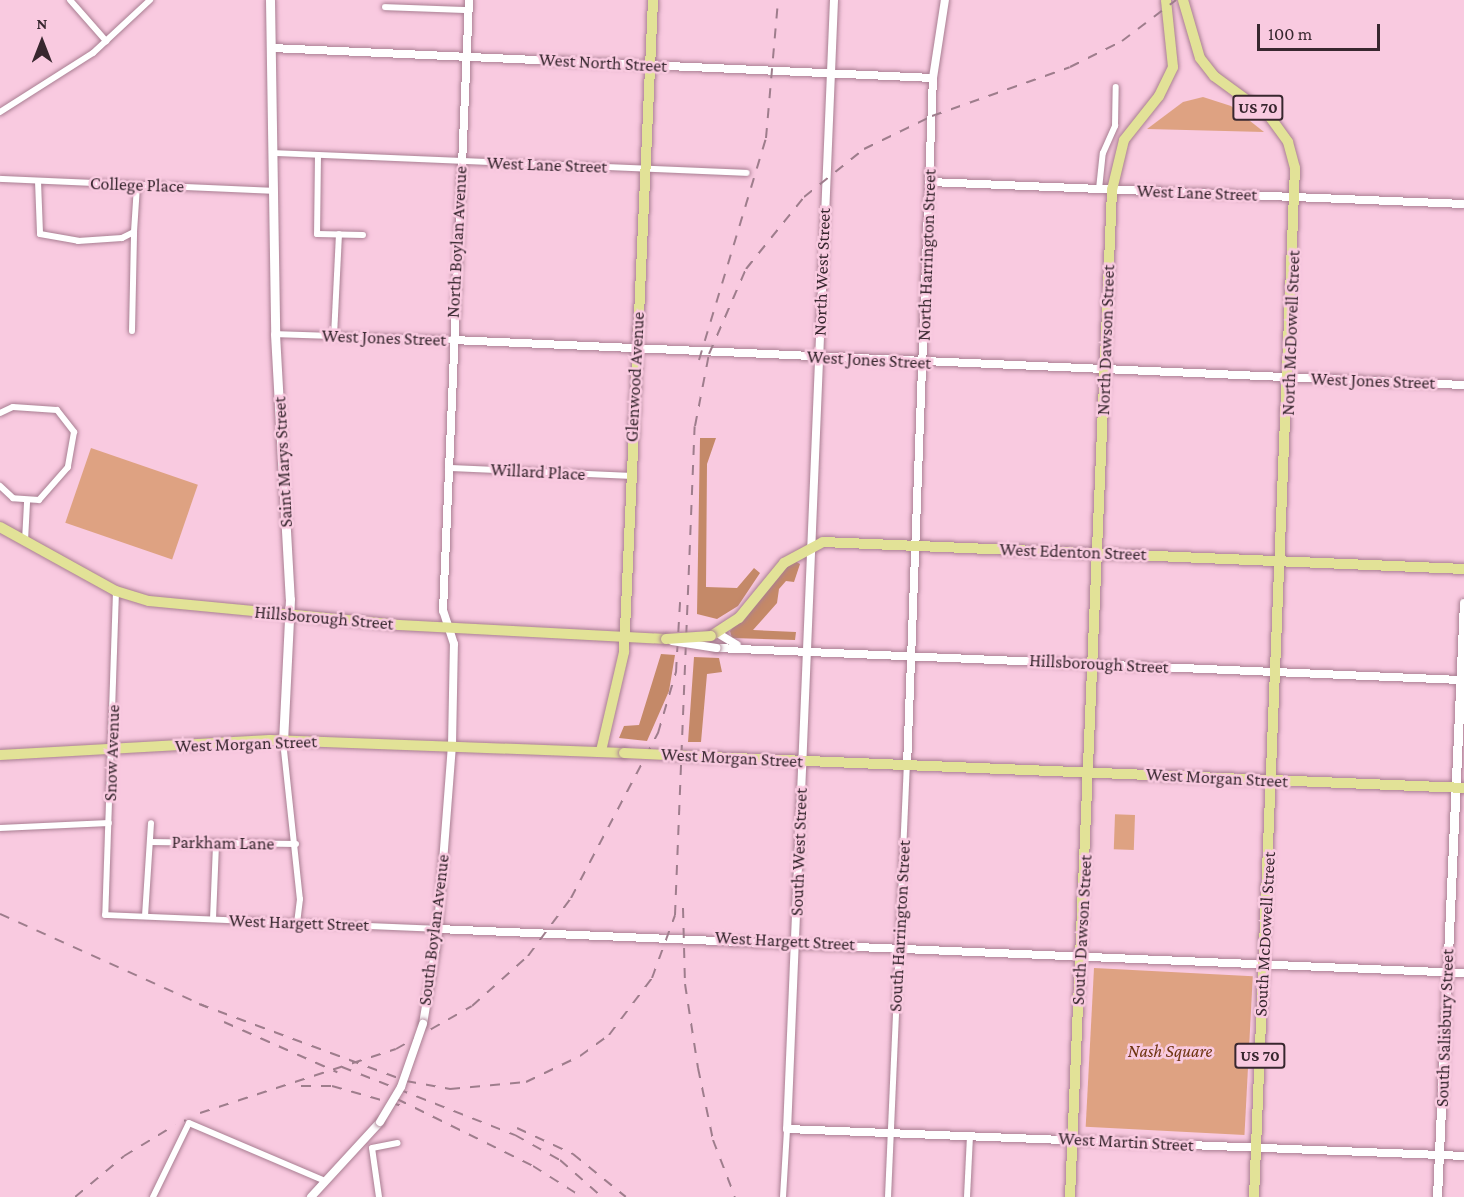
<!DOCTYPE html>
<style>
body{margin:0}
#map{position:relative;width:1464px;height:1197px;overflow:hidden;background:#f9cae0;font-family:"Crimson Pro",serif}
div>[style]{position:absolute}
.green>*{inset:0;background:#dea282;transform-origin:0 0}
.forest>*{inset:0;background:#c48968}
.roads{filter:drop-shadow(0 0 2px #a97e92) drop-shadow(0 0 2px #a97e92)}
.minor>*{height:6px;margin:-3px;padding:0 3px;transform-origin:3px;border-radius:3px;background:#fff}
.tertiary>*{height:8px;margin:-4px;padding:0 4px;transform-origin:4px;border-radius:4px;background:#fff}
.secondary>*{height:9px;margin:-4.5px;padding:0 4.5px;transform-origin:4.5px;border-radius:4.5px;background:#fff}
.primary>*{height:10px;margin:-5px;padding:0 5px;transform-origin:5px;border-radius:5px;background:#e2e297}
.rail>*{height:2px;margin-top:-1px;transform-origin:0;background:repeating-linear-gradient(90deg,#9e7d8c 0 10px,transparent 0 20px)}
.bridges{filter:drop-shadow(0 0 2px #a97e92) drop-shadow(0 0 2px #a97e92)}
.tertiary-bridge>*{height:8px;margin:-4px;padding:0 4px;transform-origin:4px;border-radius:4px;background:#fff}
.primary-bridge>*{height:10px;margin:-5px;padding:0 5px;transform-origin:5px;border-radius:5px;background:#e2e297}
span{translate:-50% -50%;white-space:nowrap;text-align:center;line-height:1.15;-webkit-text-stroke:5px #f9cae0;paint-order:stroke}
.shield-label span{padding:2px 4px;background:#f9cae0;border:2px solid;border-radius:4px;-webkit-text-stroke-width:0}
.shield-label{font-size:16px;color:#38272f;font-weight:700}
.street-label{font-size:18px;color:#38272f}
.park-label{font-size:18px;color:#6d3410;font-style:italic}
.north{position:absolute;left:12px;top:12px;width:60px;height:60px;-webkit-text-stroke:4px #f9cae0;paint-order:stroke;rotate:0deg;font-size:16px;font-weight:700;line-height:24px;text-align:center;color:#38272f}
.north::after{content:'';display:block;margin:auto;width:21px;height:27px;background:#38272f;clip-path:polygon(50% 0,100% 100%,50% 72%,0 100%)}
.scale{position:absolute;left:1257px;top:24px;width:123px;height:27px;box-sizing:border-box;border:3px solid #38272f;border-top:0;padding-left:8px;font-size:18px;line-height:21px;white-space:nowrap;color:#38272f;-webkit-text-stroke:4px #f9cae0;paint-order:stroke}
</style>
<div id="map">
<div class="green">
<i style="clip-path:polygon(1203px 97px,1231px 106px,1264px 132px,1147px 129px,1183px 102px)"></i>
<i style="left:91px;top:448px;width:113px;height:79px;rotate:19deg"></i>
<i style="left:1135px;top:815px;width:35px;height:20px;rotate:92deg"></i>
<i style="left:1094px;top:968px;width:159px;height:159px;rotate:3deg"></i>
</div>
<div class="forest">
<i style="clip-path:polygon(700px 438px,716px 438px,707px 464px,706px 587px,737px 588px,754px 568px,760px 573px,738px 606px,717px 619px,697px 614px)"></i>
<i style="clip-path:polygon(793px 560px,800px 564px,794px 582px,786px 581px,779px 589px,777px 603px,753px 630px,796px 632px,795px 640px,732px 638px,730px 631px)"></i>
<i style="clip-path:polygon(661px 654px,675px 655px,669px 691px,647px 741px,619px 738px,624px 726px,639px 725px)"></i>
<i style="clip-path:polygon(694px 657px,719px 658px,722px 672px,707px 674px,701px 742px,688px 742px)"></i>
</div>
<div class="roads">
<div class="minor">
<i style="left:70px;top:0;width:55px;rotate:48.7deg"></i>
<i style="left:385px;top:7px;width:83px;rotate:2.1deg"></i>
<i style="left:0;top:112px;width:110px;rotate:-32.4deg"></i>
<i style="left:93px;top:53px;width:78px;rotate:-42.9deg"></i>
<i style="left:274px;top:153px;width:473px;rotate:2.4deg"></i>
<i style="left:318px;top:155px;width:79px;rotate:90.7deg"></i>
<i style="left:317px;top:234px;width:46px;rotate:1.2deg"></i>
<i style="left:0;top:179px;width:274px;rotate:2.5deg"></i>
<i style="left:38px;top:181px;width:53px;rotate:87.8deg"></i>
<i style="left:40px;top:234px;width:39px;rotate:10deg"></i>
<i style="left:78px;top:241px;width:44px;rotate:-3.9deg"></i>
<i style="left:122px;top:238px;width:13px;rotate:-27deg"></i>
<i style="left:134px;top:232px;width:47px;rotate:-86.3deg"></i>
<i style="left:1099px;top:189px;width:36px;rotate:-84deg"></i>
<i style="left:1103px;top:153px;width:30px;rotate:-66deg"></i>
<i style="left:1115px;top:126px;width:39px;rotate:-89deg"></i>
<i style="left:132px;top:331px;width:99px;rotate:-88.8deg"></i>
<i style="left:275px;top:334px;width:178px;rotate:1.9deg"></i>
<i style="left:334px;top:336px;width:102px;rotate:-87.2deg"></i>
<i style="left:0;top:413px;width:14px;rotate:-25deg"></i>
<i style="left:13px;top:407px;width:44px;rotate:3.9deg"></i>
<i style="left:57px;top:410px;width:28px;rotate:52deg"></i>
<i style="left:74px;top:432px;width:36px;rotate:100deg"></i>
<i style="left:68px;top:467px;width:44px;rotate:131.3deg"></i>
<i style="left:39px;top:500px;width:26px;rotate:-176deg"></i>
<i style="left:13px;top:498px;width:18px;rotate:-137deg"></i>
<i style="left:448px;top:468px;width:182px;rotate:2.5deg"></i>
<i style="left:25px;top:541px;width:39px;rotate:-87deg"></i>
<i style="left:116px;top:591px;width:324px;rotate:91.9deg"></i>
<i style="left:105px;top:915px;width:333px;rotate:2.4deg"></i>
<i style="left:283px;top:741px;width:159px;rotate:83.9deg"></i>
<i style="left:300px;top:899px;width:24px;rotate:97deg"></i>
<i style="left:0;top:828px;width:109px;rotate:-2.6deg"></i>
<i style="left:150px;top:842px;width:146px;rotate:0.8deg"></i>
<i style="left:145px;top:916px;width:93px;rotate:-86.3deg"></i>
<i style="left:213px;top:919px;width:75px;rotate:-87.7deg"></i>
<i style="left:153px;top:1197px;width:82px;rotate:-64.1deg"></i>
<i style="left:189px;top:1123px;width:148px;rotate:23.1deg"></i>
<i style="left:379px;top:1197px;width:49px;rotate:-98.1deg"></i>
<i style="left:372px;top:1148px;width:26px;rotate:-11deg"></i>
<i style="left:783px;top:1197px;width:68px;rotate:-86.6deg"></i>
<i style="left:888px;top:1197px;width:431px;rotate:-87.5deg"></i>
<i style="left:967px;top:1197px;width:61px;rotate:-87.2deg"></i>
</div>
<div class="tertiary">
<i style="left:834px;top:0;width:1130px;rotate:92.38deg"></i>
<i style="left:787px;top:1129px;width:678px;rotate:2.28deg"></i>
<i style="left:272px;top:48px;width:662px;rotate:2.6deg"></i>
<i style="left:930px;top:182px;width:534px;rotate:2.36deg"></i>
<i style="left:453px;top:340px;width:1012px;rotate:2.55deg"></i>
<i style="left:717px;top:633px;width:23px;rotate:31deg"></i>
<i style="left:716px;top:648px;width:746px;rotate:2.46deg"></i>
<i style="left:907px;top:766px;width:688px;rotate:-87.84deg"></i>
<i style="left:933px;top:78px;width:79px;rotate:-81.3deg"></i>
<i style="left:438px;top:929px;width:1027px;rotate:2.46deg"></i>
<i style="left:423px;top:1024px;width:85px;rotate:-80.5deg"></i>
<i style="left:437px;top:940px;width:196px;rotate:-85.6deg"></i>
<i style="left:452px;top:745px;width:101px;rotate:-88.9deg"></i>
<i style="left:454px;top:644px;width:35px;rotate:-108deg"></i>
<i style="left:443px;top:611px;width:612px;rotate:-87.56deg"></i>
<i style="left:311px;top:1197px;width:102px;rotate:-47.4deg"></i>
</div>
<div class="secondary">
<i style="left:270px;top:0;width:334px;rotate:89.1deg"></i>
<i style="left:275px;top:334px;width:265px;rotate:86.8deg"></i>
<i style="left:290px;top:599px;width:142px;rotate:92.8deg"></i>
<i style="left:1437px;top:1197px;width:595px;rotate:-87.4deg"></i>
</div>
<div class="primary">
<i style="left:1183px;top:0;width:60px;rotate:73.7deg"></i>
<i style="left:1200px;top:58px;width:23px;rotate:52deg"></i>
<i style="left:1214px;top:76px;width:69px;rotate:36.2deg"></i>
<i style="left:1270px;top:117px;width:31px;rotate:54deg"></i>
<i style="left:1288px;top:142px;width:27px;rotate:75deg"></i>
<i style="left:1295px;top:168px;width:1030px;rotate:92.28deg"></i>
<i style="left:0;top:527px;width:132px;rotate:28.9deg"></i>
<i style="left:116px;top:591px;width:34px;rotate:17deg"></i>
<i style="left:149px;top:601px;width:251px;rotate:5.5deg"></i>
<i style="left:399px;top:625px;width:267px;rotate:3deg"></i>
<i style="left:711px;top:636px;width:33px;rotate:-33deg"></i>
<i style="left:739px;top:618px;width:71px;rotate:-50.7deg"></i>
<i style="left:784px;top:563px;width:44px;rotate:-28.3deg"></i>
<i style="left:823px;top:542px;width:642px;rotate:2.41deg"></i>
<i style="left:601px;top:751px;width:102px;rotate:-76.9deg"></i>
<i style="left:624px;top:652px;width:653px;rotate:-87.45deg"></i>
<i style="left:0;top:755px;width:270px;rotate:-3.2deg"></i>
<i style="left:270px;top:740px;width:354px;rotate:2.1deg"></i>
<i style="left:710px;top:757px;width:755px;rotate:2.35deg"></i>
<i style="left:1070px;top:1197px;width:1008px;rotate:-87.61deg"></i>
<i style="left:1112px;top:190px;width:51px;rotate:-76.5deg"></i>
<i style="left:1124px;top:140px;width:56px;rotate:-51.5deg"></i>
<i style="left:1159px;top:96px;width:32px;rotate:-64deg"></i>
<i style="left:1173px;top:67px;width:67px;rotate:-96deg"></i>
</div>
</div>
<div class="rail">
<i style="left:699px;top:360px;width:232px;rotate:-73.2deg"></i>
<i style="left:766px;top:138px;width:139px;rotate:-85deg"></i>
<i style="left:683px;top:908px;width:76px;rotate:88.5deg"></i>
<i style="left:685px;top:984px;width:85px;rotate:81.2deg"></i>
<i style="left:698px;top:1068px;width:74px;rotate:78.2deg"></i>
<i style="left:713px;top:1140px;width:61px;rotate:68.9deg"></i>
<i style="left:0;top:914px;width:227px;rotate:24.2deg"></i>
<i style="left:199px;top:1004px;width:221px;rotate:20.4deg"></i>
<i style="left:406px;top:1081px;width:45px;rotate:10.3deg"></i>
<i style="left:450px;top:1089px;width:76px;rotate:-5.3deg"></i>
<i style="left:526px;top:1082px;width:60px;rotate:-25.7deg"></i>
<i style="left:580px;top:1056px;width:36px;rotate:-36deg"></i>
<i style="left:609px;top:1035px;width:71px;rotate:-53deg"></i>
<i style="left:652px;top:978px;width:67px;rotate:-69.9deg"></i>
<i style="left:675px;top:915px;width:489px;rotate:-87.7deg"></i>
<i style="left:695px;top:426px;width:73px;rotate:-79deg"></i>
<i style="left:709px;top:354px;width:93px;rotate:-66.5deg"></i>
<i style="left:746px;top:269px;width:92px;rotate:-51.1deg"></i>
<i style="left:804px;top:197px;width:77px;rotate:-38.7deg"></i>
<i style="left:864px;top:149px;width:76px;rotate:-25.9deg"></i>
<i style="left:932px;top:116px;width:146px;rotate:-19.5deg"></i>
<i style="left:1070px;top:67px;width:58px;rotate:-26.6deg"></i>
<i style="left:1122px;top:41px;width:68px;rotate:-37.2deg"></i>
<i style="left:224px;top:1022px;width:124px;rotate:23.9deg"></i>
<i style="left:342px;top:1067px;width:186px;rotate:21.5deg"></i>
<i style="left:515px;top:1135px;width:51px;rotate:29.1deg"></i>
<i style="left:560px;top:1160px;width:56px;rotate:41.4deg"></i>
<i style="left:301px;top:1086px;width:31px"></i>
<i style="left:332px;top:1086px;width:73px;rotate:15.9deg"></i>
<i style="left:397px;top:1099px;width:152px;rotate:26.2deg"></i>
<i style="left:533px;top:1166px;width:58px;rotate:32.3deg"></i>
<i style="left:200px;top:1113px;width:206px;rotate:-18.1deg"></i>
<i style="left:396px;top:1049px;width:87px;rotate:-29.5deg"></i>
<i style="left:472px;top:1006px;width:75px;rotate:-41.8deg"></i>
<i style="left:528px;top:956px;width:72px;rotate:-53.4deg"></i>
<i style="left:571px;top:898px;width:187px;rotate:-62.2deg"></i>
<i style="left:658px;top:733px;width:64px;rotate:-73.6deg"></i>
<i style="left:676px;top:672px;width:70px;rotate:-86.7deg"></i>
<i style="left:184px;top:1121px;width:2px;rotate:-27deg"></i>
<i style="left:517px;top:1128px;width:62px;rotate:24.9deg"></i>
<i style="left:573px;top:1154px;width:68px;rotate:39.1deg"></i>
<i style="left:75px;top:1197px;width:64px;rotate:-39.9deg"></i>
<i style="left:124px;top:1156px;width:60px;rotate:-31.3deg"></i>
</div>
<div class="bridges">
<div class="tertiary-bridge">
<i style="left:672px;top:641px;width:45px;rotate:9deg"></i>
<i style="left:380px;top:1122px;width:41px;rotate:-59deg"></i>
<i style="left:401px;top:1087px;width:67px;rotate:-70.8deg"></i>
</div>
<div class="primary-bridge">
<i style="left:666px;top:639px;width:45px;rotate:-3.8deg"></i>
<i style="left:624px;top:753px;width:86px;rotate:2.7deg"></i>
</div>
</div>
<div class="shield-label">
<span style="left:1258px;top:108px">US 70</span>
<span style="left:1260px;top:1056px">US 70</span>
</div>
<div class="street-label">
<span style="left:603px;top:63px;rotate:3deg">West North Street</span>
<span style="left:547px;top:165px;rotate:2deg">West Lane Street</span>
<span style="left:137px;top:185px;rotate:2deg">College Place</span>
<span style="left:1197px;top:193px;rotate:2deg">West Lane Street</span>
<span style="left:457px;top:242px;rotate:-87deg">North Boylan Avenue</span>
<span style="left:927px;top:255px;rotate:-88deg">North Harrington Street</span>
<span style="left:822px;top:272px;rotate:-88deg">North West Street</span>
<span style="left:1291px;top:333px;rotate:-88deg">North McDowell Street</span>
<span style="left:384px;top:338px;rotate:2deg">West Jones Street</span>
<span style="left:1106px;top:340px;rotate:-88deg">North Dawson Street</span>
<span style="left:869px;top:360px;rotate:3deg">West Jones Street</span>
<span style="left:635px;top:377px;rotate:-87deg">Glenwood Avenue</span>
<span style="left:1373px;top:381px;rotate:2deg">West Jones Street</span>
<span style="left:283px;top:462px;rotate:-93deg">Saint Marys Street</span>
<span style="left:538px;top:472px;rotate:3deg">Willard Place</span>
<span style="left:1073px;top:552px;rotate:2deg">West Edenton Street</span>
<span style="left:324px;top:618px;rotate:5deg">Hillsborough Street</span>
<span style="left:1099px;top:664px;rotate:3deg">Hillsborough Street</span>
<span style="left:246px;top:744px;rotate:-2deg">West Morgan Street</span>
<span style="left:112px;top:753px;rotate:-88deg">Snow Avenue</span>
<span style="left:732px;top:758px;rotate:3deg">West Morgan Street</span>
<span style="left:1217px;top:778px;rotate:3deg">West Morgan Street</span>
<span style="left:223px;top:843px;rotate:1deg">Parkham Lane</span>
<span style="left:799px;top:852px;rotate:-88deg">South West Street</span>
<span style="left:299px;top:923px;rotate:2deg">West Hargett Street</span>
<span style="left:900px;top:926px;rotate:-87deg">South Harrington Street</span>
<span style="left:434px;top:930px;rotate:-83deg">South Boylan Avenue</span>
<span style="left:1082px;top:930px;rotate:-87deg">South Dawson Street</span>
<span style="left:1265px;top:934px;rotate:-87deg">South McDowell Street</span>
<span style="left:785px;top:941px;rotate:3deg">West Hargett Street</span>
<span style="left:1445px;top:1028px;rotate:-88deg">South Salisbury Street</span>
<span style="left:1126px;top:1142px;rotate:3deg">West Martin Street</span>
</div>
<div class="park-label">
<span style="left:1170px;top:1051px">Nash Square</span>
</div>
<div class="north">N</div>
<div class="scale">100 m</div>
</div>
